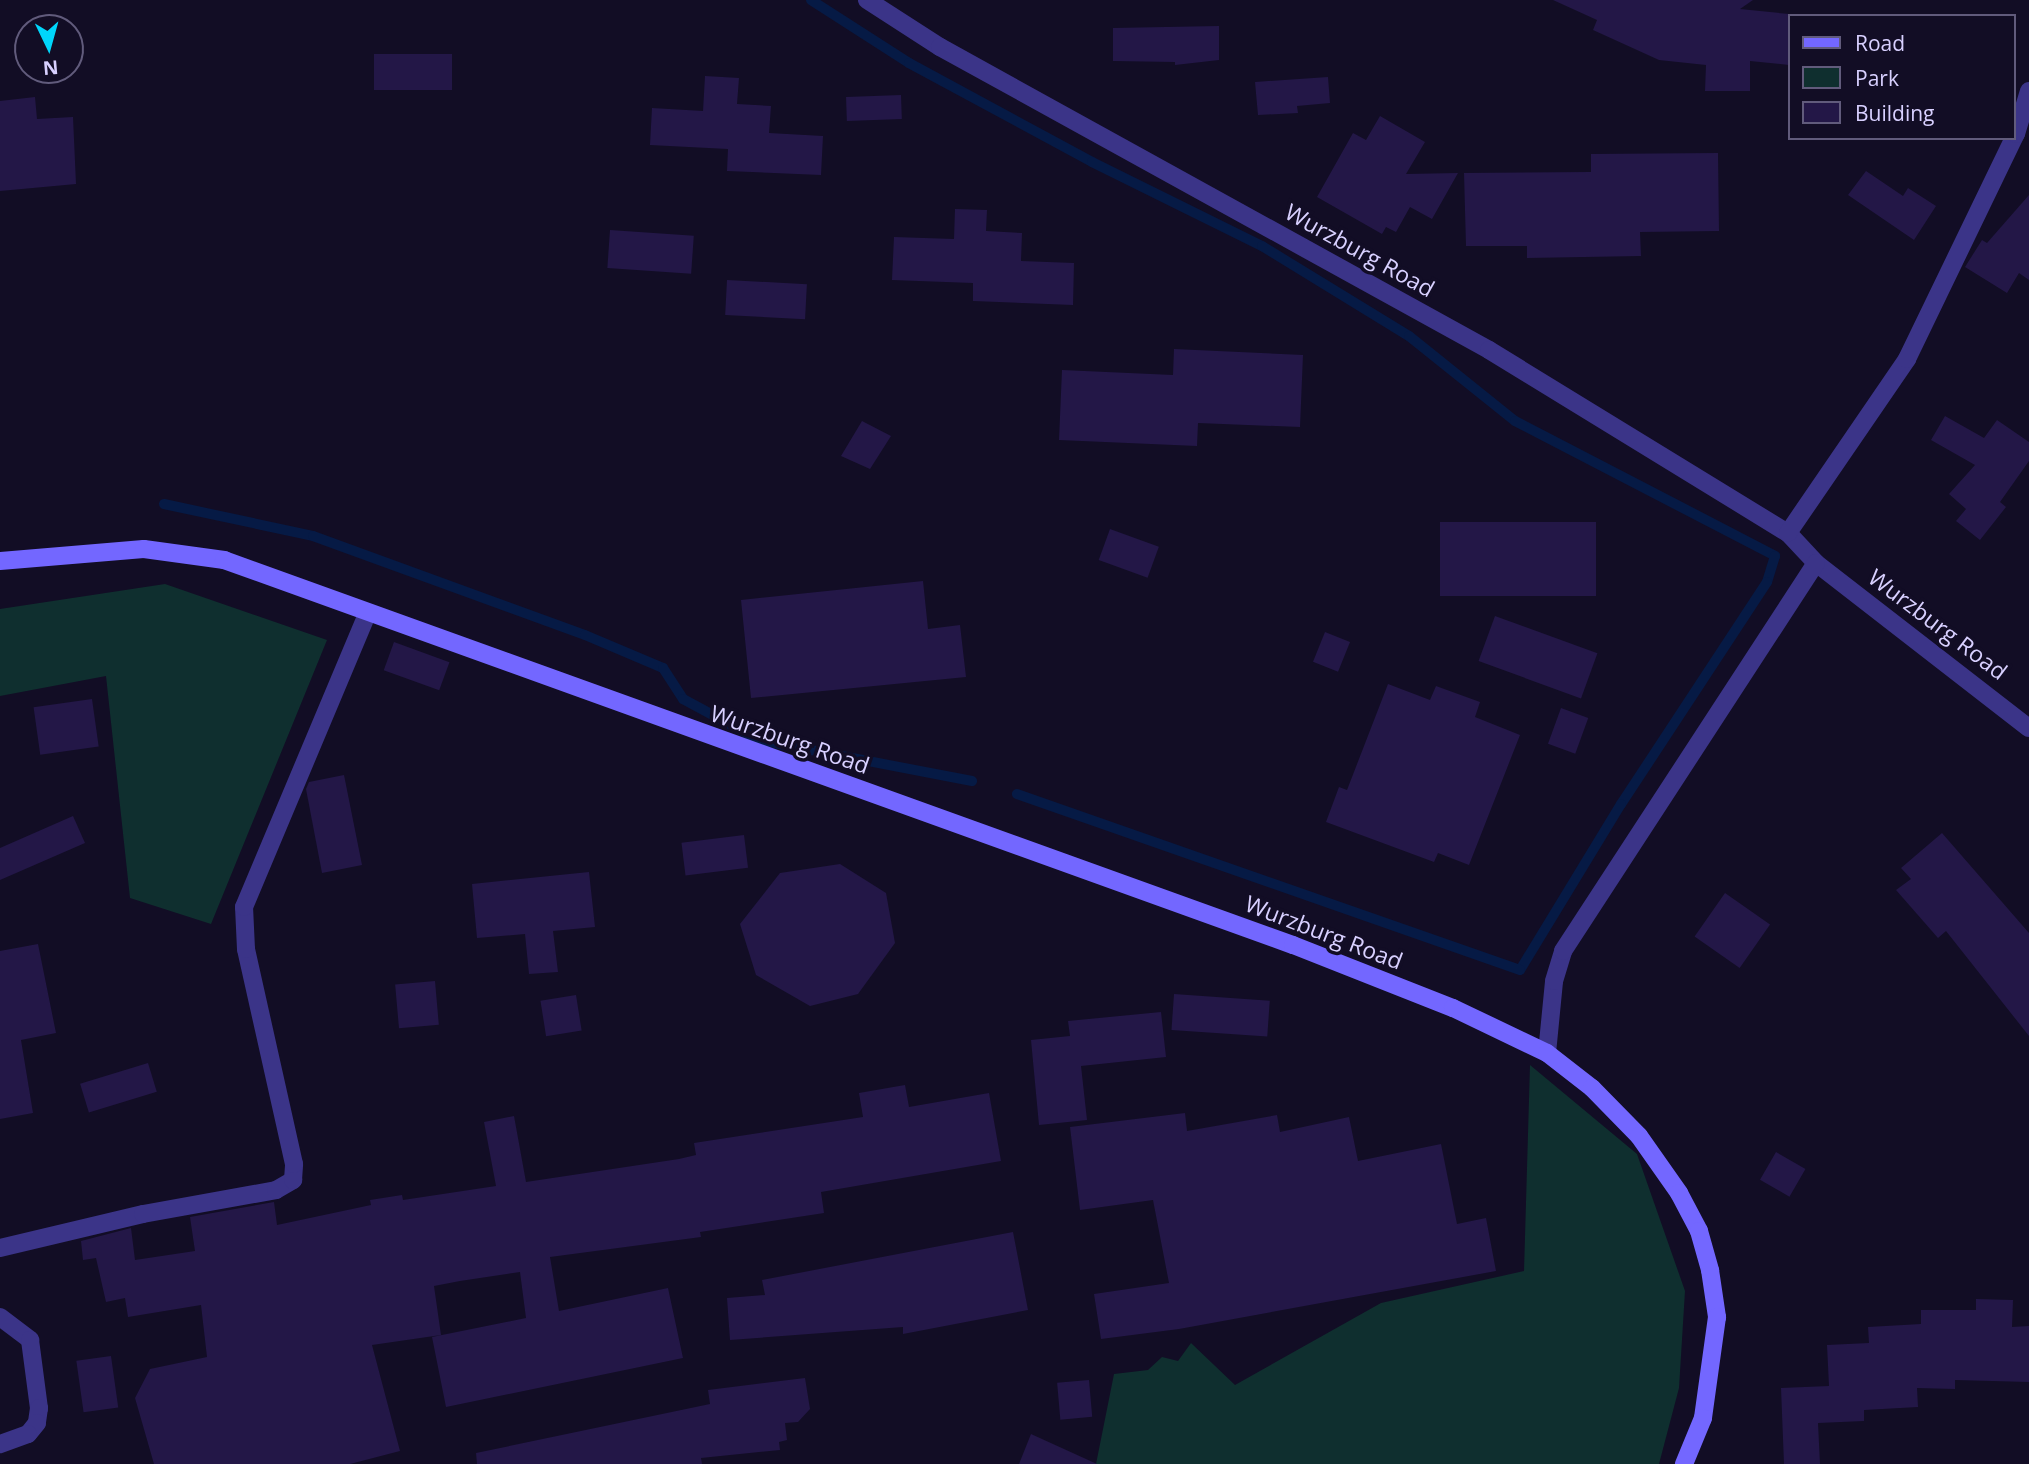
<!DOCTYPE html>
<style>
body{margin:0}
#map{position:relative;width:2029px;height:1464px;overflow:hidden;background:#120d25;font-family:"Open Sans",sans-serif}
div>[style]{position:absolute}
.green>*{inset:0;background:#0f2f2f}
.stream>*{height:10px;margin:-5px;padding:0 5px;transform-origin:5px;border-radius:5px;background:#061a45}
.building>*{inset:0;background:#231747;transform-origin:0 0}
.minor>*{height:18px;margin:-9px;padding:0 9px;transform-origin:9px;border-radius:9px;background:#3b3488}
.secondary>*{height:18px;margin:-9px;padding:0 9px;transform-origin:9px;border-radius:9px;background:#7367ff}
span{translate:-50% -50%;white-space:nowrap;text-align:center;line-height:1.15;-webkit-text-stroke:7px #120d25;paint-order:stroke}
.street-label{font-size:23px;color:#d8d0ff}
.legend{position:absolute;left:1788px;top:14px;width:228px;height:126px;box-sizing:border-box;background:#120d25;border:2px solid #615b7c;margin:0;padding:9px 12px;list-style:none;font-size:21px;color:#d8d0ff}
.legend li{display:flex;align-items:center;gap:14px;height:35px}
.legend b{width:35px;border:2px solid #615b7c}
.north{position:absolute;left:14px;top:14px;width:70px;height:70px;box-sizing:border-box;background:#120d25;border:2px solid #615b7c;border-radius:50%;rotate:175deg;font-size:19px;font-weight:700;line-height:28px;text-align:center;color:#d8d0ff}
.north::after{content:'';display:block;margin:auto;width:24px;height:32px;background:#00d6fb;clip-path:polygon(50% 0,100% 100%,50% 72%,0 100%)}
</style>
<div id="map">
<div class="green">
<i style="clip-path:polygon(165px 584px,327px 640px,211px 924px,130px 898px,106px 676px,0 696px,0 609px)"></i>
<i style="clip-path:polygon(1530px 1065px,1637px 1154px,1685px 1291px,1679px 1388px,1659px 1464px,1096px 1464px,1114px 1374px,1148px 1370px,1162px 1357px,1178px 1361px,1191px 1343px,1235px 1385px,1381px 1303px,1524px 1271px)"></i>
</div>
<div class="stream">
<i style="left:811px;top:0;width:117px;rotate:32.7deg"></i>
<i style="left:909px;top:63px;width:208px;rotate:28.4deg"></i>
<i style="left:1092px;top:162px;width:190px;rotate:26.3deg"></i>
<i style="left:1262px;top:246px;width:172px;rotate:31.5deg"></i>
<i style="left:1409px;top:336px;width:136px;rotate:38.7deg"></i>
<i style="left:1515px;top:421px;width:293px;rotate:27.4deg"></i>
<i style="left:1775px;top:556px;width:27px;rotate:107deg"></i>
<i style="left:1767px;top:582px;width:266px;rotate:123.3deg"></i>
<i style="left:1621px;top:804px;width:194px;rotate:121.3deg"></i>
<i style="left:1520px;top:970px;width:533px;rotate:-160.72deg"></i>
<i style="left:164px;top:504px;width:152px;rotate:12.1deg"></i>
<i style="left:313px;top:536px;width:289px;rotate:20deg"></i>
<i style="left:585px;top:635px;width:85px;rotate:22.9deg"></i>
<i style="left:663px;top:668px;width:37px;rotate:57deg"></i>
<i style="left:683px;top:699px;width:86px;rotate:28.3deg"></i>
<i style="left:759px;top:740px;width:217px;rotate:10.9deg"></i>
</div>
<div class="building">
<i style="clip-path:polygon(1553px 0,1753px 0,1740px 9px,1789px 14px,1789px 65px,1750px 61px,1750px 91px,1705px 91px,1706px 65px,1659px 60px,1593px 30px,1597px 20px)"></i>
<i style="clip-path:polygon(1219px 26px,1219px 60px,1175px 65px,1175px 62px,1113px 61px,1113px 28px)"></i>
<i style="left:374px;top:54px;width:78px;height:36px"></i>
<i style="clip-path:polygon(705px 76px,739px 78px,737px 104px,771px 106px,769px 133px,823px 136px,821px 175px,727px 171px,728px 149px,650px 145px,652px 108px,703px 111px)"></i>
<i style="clip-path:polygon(1328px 77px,1330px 103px,1297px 106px,1298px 113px,1258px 115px,1255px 82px)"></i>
<i style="left:901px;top:95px;width:24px;height:55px;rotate:88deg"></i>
<i style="clip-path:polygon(35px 97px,37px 119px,73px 117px,76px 184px,0 191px,0 101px)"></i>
<i style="clip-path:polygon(1380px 116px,1425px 142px,1406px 174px,1458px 173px,1432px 219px,1410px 207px,1396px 232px,1386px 227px,1382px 234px,1317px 197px,1353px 133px,1366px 140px)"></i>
<i style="clip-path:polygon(1718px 153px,1719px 231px,1640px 232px,1641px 256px,1527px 258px,1527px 246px,1466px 246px,1464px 173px,1591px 172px,1591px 154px)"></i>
<i style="clip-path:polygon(1866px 171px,1903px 196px,1908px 188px,1936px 206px,1914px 240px,1848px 195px)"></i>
<i style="clip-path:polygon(2029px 195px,2029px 280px,2019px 273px,2007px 293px,1965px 267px,1982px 240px,1987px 243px)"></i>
<i style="clip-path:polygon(955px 209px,987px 210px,986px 231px,1022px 233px,1021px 261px,1074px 263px,1073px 305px,973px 301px,973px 283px,892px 280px,894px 237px,954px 239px)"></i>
<i style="left:610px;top:230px;width:84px;height:38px;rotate:4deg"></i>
<i style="left:727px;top:280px;width:80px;height:35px;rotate:3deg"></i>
<i style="clip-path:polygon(1174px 349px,1303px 355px,1300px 427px,1198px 423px,1197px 446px,1059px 440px,1062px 370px,1173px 375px)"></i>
<i style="clip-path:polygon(1945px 416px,1984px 438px,1997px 420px,2029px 442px,2029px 461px,2000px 502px,2006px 507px,1980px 540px,1956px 521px,1966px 509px,1949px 494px,1975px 465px,1931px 440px)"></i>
<i style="clip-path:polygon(862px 421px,891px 436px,870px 469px,841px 456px)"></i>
<i style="left:1596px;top:522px;width:74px;height:156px;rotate:90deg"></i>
<i style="left:1110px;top:529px;width:52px;height:33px;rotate:20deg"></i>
<i style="clip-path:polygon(923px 581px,928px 629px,960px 625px,966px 677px,751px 698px,741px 600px)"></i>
<i style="left:1495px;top:616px;width:109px;height:48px;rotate:20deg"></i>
<i style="left:1325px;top:632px;width:27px;height:32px;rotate:22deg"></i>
<i style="left:394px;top:642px;width:59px;height:30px;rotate:20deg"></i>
<i style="clip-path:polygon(1388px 684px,1430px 700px,1436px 686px,1480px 702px,1475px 717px,1520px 735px,1469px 865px,1438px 853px,1434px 862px,1326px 822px,1339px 787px,1347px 790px)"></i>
<i style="left:92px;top:699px;width:48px;height:59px;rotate:82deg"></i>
<i style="left:1561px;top:708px;width:29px;height:38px;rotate:20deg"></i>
<i style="clip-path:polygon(344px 775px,362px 865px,322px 873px,306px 789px,309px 782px)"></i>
<i style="clip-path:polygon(73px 816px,85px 843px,0 880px,0 848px)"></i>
<i style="clip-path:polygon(1942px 833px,2029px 933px,2029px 1036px,1946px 931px,1938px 938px,1896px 890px,1911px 879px,1901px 868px)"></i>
<i style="left:744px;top:835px;width:33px;height:63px;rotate:83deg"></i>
<i style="clip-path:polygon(840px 864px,886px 893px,895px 943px,858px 994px,810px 1006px,756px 975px,740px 924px,780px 873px)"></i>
<i style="clip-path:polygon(589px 872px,595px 927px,553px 931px,558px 972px,529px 974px,525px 934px,477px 938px,472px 884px)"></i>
<i style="left:1725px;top:893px;width:55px;height:53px;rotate:35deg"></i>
<i style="clip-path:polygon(38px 944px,56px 1033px,21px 1040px,33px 1113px,0 1119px,0 951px)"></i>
<i style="left:435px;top:981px;width:44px;height:40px;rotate:85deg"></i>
<i style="left:1174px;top:994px;width:96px;height:36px;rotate:4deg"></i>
<i style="left:576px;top:995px;width:36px;height:36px;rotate:81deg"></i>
<i style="clip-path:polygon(1161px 1012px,1166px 1057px,1081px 1066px,1087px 1120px,1039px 1125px,1031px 1040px,1070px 1036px,1068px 1021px)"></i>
<i style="left:148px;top:1063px;width:30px;height:71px;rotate:73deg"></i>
<i style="clip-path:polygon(905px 1085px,909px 1107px,989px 1093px,1001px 1161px,821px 1192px,824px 1213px,700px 1232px,701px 1237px,550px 1257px,559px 1311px,668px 1288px,683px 1358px,446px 1407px,432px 1337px,526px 1318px,520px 1272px,460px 1281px,434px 1286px,441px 1335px,372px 1345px,400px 1451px,350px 1464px,154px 1464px,135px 1398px,150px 1369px,207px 1357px,201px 1305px,128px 1317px,125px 1298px,106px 1302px,96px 1258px,83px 1260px,81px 1241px,131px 1228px,135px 1260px,195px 1251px,190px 1217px,274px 1202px,277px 1225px,371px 1205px,370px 1200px,402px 1195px,403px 1200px,496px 1186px,484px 1122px,514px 1116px,526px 1182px,679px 1159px,696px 1155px,694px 1143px,863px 1117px,859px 1093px)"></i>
<i style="clip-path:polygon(1185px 1113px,1187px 1131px,1277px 1115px,1280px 1132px,1349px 1117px,1358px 1161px,1441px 1144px,1457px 1224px,1486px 1218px,1496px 1271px,1179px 1329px,1101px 1339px,1094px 1294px,1169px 1283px,1153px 1200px,1080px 1210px,1070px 1127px)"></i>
<i style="left:1776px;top:1152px;width:34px;height:32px;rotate:30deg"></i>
<i style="clip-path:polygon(1013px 1232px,1028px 1310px,903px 1334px,903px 1327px,730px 1340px,727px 1298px,765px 1295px,762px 1280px)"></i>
<i style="clip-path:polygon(1976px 1299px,2013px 1300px,2012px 1327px,2029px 1326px,2029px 1382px,1955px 1380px,1955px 1389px,1917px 1388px,1918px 1407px,1864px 1410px,1864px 1421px,1818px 1423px,1820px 1464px,1784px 1464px,1781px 1388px,1829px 1386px,1827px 1345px,1869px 1343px,1868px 1327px,1921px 1324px,1921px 1310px,1976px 1310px)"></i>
<i style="left:111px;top:1356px;width:52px;height:35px;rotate:82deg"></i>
<i style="clip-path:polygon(805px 1378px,810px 1409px,798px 1422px,785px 1423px,787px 1440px,779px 1442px,780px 1450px,701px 1458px,702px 1464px,477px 1464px,476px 1453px,710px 1404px,708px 1390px)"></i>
<i style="left:1089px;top:1380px;width:37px;height:32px;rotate:85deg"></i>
<i style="clip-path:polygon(1031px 1434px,1097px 1464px,1019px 1464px)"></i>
</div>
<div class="minor">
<i style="left:867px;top:0;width:87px;rotate:32.8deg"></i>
<i style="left:940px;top:47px;width:627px;rotate:28.89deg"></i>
<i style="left:1489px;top:350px;width:351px;rotate:31.5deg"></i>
<i style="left:1788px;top:533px;width:41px;rotate:47deg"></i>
<i style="left:1816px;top:563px;width:269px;rotate:37.8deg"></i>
<i style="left:1788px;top:533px;width:211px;rotate:-55.6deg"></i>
<i style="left:1907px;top:359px;width:250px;rotate:-64.2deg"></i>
<i style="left:2016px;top:134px;width:45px;rotate:-73.2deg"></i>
<i style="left:1547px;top:1053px;width:72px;rotate:-84.4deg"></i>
<i style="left:1554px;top:981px;width:31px;rotate:-73deg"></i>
<i style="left:1563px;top:951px;width:463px;rotate:-56.9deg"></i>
<i style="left:0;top:1248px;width:147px;rotate:-13.4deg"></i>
<i style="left:143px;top:1214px;width:135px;rotate:-10.2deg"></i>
<i style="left:276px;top:1190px;width:20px;rotate:-30deg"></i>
<i style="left:293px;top:1180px;width:16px;rotate:-86deg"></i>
<i style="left:294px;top:1164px;width:220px;rotate:-102.6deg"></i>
<i style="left:246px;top:949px;width:42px;rotate:-92.7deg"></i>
<i style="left:244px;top:907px;width:317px;rotate:-67.2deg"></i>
<i style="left:0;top:1317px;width:38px;rotate:37deg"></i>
<i style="left:30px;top:1340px;width:69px;rotate:82.5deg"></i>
<i style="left:39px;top:1408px;width:15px;rotate:98deg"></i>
<i style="left:37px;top:1423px;width:14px;rotate:129deg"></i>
<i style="left:28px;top:1434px;width:30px;rotate:160deg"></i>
</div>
<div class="secondary">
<i style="left:0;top:561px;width:144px;rotate:-4.8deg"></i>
<i style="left:144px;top:549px;width:81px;rotate:7.8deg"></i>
<i style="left:224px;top:560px;width:1136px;rotate:19.81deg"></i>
<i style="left:1293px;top:945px;width:172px;rotate:21.5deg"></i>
<i style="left:1453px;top:1008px;width:104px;rotate:25.6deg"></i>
<i style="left:1547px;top:1053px;width:57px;rotate:37.9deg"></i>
<i style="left:1592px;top:1088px;width:67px;rotate:45.6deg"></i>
<i style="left:1639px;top:1136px;width:70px;rotate:54.9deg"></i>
<i style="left:1679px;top:1193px;width:43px;rotate:62.2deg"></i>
<i style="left:1699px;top:1231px;width:41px;rotate:74.2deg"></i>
<i style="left:1710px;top:1270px;width:48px;rotate:81.5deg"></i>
<i style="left:1717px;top:1317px;width:102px;rotate:97.9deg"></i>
<i style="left:1703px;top:1418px;width:50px;rotate:112.4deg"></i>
</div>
<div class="street-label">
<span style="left:1360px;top:250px;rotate:29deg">Wurzburg Road</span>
<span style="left:1938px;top:624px;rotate:37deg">Wurzburg Road</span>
<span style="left:790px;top:739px;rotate:19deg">Wurzburg Road</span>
<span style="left:1324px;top:932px;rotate:21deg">Wurzburg Road</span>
</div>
<ul class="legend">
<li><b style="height:9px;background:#7367ff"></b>Road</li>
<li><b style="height:19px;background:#0f2f2f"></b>Park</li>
<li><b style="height:19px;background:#231747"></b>Building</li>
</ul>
<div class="north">N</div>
</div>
